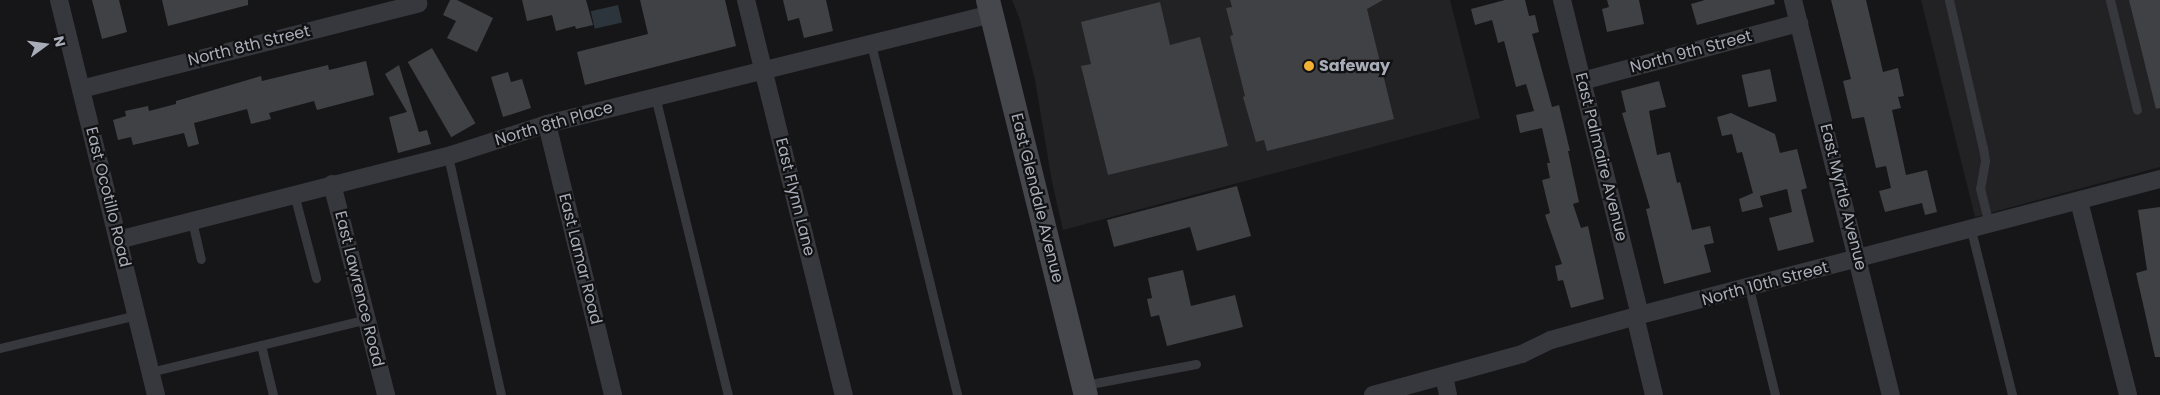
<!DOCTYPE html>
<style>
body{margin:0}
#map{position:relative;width:2160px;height:395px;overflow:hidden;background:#161618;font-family:Poppins,sans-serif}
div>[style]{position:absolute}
.built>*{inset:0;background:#222225}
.water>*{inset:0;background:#2c353c;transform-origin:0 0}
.building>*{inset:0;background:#404145;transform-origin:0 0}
.lane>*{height:9px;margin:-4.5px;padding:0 4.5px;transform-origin:4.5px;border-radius:4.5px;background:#37383d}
.street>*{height:18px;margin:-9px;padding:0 9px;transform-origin:9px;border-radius:9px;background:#37383d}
.secondary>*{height:24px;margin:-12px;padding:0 12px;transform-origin:12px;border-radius:12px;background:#45474d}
.dots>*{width:14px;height:14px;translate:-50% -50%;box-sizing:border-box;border:2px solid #111113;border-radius:50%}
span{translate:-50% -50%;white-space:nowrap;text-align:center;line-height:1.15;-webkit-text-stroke:4.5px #111113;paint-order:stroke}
.street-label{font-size:16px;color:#a8adb8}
.poi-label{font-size:16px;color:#a8adb8;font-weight:700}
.left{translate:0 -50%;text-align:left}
.north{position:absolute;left:20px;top:20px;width:50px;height:50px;-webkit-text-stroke:4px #111113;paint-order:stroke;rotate:76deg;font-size:14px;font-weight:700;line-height:20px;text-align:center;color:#a8adb8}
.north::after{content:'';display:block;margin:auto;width:18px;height:22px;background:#a8adb8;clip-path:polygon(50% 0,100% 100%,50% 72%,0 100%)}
</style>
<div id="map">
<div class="built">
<i style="clip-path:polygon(1012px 0,1450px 0,1480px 118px,1063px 230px,1052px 182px,1035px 80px,1020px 20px)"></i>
<i style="clip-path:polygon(1921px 0,2160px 0,2160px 167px,1975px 217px)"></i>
</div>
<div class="water">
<i style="left:618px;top:5px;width:18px;height:28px;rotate:77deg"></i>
</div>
<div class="building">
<i style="clip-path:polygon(92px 0,119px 0,127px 32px,102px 39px)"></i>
<i style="clip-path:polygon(162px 0,248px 0,248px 5px,168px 26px)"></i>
<i style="clip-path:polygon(450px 0,457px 0,493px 18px,477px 52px,447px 38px,456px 21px,443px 15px)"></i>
<i style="clip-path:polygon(522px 0,586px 0,593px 25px,576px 29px,575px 26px,556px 31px,552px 15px,527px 21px)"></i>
<i style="clip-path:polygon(640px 0,725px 0,736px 46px,585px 85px,577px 52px,648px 34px)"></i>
<i style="clip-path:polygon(783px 0,826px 0,833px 31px,804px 38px,799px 18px,788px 21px)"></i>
<i style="clip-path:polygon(1230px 0,1383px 0,1367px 9px,1394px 119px,1267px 151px,1264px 140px,1256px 142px,1243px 97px,1245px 96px,1230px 36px,1233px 35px,1226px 8px,1232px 7px)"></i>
<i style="clip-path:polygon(1505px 0,1525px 0,1529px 16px,1535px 15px,1539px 32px,1532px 34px,1552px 107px,1559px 105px,1570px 151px,1568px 151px,1579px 202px,1573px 204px,1581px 228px,1588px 226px,1604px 299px,1571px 308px,1563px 280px,1558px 281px,1555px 266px,1562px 264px,1545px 215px,1550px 213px,1542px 180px,1550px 178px,1547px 163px,1550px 163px,1542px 128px,1520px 133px,1516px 115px,1534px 111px,1526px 84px,1516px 87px,1504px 41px,1498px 43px,1492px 20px,1475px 25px,1471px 9px)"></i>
<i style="clip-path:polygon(1607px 0,1639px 0,1644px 24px,1607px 32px,1602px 9px,1609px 7px)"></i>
<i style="clip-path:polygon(1705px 0,1774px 0,1775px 4px,1697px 25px,1691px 4px)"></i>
<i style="clip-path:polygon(1831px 0,1866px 0,1883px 72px,1898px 68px,1904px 96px,1898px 97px,1901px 108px,1892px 110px,1906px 175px,1927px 170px,1937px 212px,1925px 215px,1922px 203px,1885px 212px,1879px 191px,1891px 188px,1886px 166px,1876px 168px,1864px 117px,1852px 119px,1843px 81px,1851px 79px)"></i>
<i style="clip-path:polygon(2129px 0,2160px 0,2160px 108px,2156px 109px)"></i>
<i style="clip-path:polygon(1160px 2px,1170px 45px,1200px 37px,1228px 146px,1108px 175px,1081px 66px,1091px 64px,1081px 22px)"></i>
<i style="left:432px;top:48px;width:87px;height:28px;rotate:60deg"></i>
<i style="clip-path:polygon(366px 61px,374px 95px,317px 110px,314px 101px,269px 113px,271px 119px,251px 124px,247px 109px,194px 123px,199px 144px,188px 147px,184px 133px,133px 145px,131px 137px,118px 140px,113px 120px,126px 116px,125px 111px,148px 106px,149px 111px,176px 104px,176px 101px,261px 76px,262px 81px,328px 65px,329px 70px)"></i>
<i style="clip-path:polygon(399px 65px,419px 132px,427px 130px,431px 144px,398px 153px,389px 117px,407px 112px,385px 74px)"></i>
<i style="left:1770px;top:69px;width:33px;height:29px;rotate:78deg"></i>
<i style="clip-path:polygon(508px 72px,511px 82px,522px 79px,531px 108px,503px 117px,491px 77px)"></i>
<i style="clip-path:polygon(1659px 81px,1666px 107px,1649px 111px,1657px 155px,1670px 152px,1677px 183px,1680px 182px,1692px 230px,1710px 226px,1714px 243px,1704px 245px,1711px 272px,1664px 284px,1646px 209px,1650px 208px,1622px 113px,1626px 112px,1621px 91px)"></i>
<i style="clip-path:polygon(1731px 113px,1775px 134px,1780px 153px,1797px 149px,1807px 188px,1801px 190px,1814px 242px,1778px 251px,1769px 218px,1792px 212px,1787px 189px,1760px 196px,1763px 207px,1742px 212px,1739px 199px,1753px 193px,1742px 152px,1737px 153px,1732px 134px,1722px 136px,1717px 117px)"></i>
<i style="clip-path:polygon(1237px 186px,1251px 236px,1197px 251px,1190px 227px,1114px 247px,1107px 220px)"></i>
<i style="clip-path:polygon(2160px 207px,2160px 357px,2155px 357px,2136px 273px,2147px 270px,2138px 210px)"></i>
<i style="clip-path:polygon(1183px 270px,1191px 306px,1235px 295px,1243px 327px,1167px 346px,1159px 315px,1151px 317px,1147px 299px,1152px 298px,1148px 278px)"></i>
</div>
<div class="lane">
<i style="left:1949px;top:0;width:152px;rotate:77.1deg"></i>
<i style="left:1983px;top:148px;width:13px;rotate:81deg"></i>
<i style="left:1985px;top:161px;width:27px;rotate:100deg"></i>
<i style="left:1980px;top:188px;width:38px;rotate:76deg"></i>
<i style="left:2110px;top:0;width:113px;rotate:76.2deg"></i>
<i style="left:871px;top:44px;width:361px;rotate:76.2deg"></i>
<i style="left:655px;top:96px;width:308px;rotate:76.3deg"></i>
<i style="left:448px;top:156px;width:245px;rotate:77.5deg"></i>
<i style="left:294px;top:194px;width:87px;rotate:75.3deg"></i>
<i style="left:192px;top:221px;width:39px;rotate:77deg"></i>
<i style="left:1971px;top:230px;width:170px;rotate:76deg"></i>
<i style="left:1749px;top:288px;width:110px;rotate:76.3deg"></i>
<i style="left:261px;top:345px;width:51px;rotate:76.5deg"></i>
<i style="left:0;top:348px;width:140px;rotate:-13.6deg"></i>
<i style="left:150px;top:372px;width:223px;rotate:-13.7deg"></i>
<i style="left:1085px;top:385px;width:113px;rotate:-10.7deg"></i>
</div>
<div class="street">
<i style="left:59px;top:0;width:407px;rotate:76.2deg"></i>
<i style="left:746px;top:0;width:407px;rotate:76.1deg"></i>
<i style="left:1562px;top:0;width:325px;rotate:76.1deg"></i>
<i style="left:1793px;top:0;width:407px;rotate:76.1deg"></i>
<i style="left:1582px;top:81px;width:225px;rotate:-15deg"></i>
<i style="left:81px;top:89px;width:348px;rotate:-14.2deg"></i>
<i style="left:547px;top:124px;width:279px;rotate:76.3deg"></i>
<i style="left:332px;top:184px;width:218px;rotate:75.6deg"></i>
<i style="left:2079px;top:201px;width:200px;rotate:75.8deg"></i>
<i style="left:118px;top:240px;width:341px;rotate:-14.3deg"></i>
<i style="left:448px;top:156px;width:104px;rotate:-17.9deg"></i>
<i style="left:547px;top:124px;width:457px;rotate:-13.9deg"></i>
<i style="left:1635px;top:316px;width:81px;rotate:76.5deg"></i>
<i style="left:1444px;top:376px;width:19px;rotate:78deg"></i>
<i style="left:1373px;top:395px;width:155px;rotate:-15.4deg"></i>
<i style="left:1522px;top:354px;width:32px;rotate:-26deg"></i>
<i style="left:1551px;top:340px;width:92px;rotate:-15.7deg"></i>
<i style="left:1640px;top:315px;width:537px;rotate:-14.66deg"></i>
</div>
<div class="secondary">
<i style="left:988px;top:0;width:407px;rotate:76.1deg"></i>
</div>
<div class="dots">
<i style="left:1309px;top:66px;background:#f2b134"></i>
</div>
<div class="street-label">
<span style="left:249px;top:46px;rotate:-14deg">North 8th Street</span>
<span style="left:1691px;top:52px;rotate:-15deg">North 9th Street</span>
<span style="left:554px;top:124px;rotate:-16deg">North 8th Place</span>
<span style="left:1601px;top:157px;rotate:76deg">East Palmaire Avenue</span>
<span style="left:108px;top:197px;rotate:76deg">East Ocotillo Road</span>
<span style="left:795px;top:197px;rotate:76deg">East Flynn Lane</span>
<span style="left:1843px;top:197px;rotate:76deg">East Myrtle Avenue</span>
<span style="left:1037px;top:198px;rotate:76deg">East Glendale Avenue</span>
<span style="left:580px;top:259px;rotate:76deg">East Lamar Road</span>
<span style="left:1765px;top:284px;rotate:-15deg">North 10th Street</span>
<span style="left:359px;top:289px;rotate:76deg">East Lawrence Road</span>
</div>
<div class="poi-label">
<span class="left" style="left:1319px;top:66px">Safeway</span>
</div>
<div class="north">N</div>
</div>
